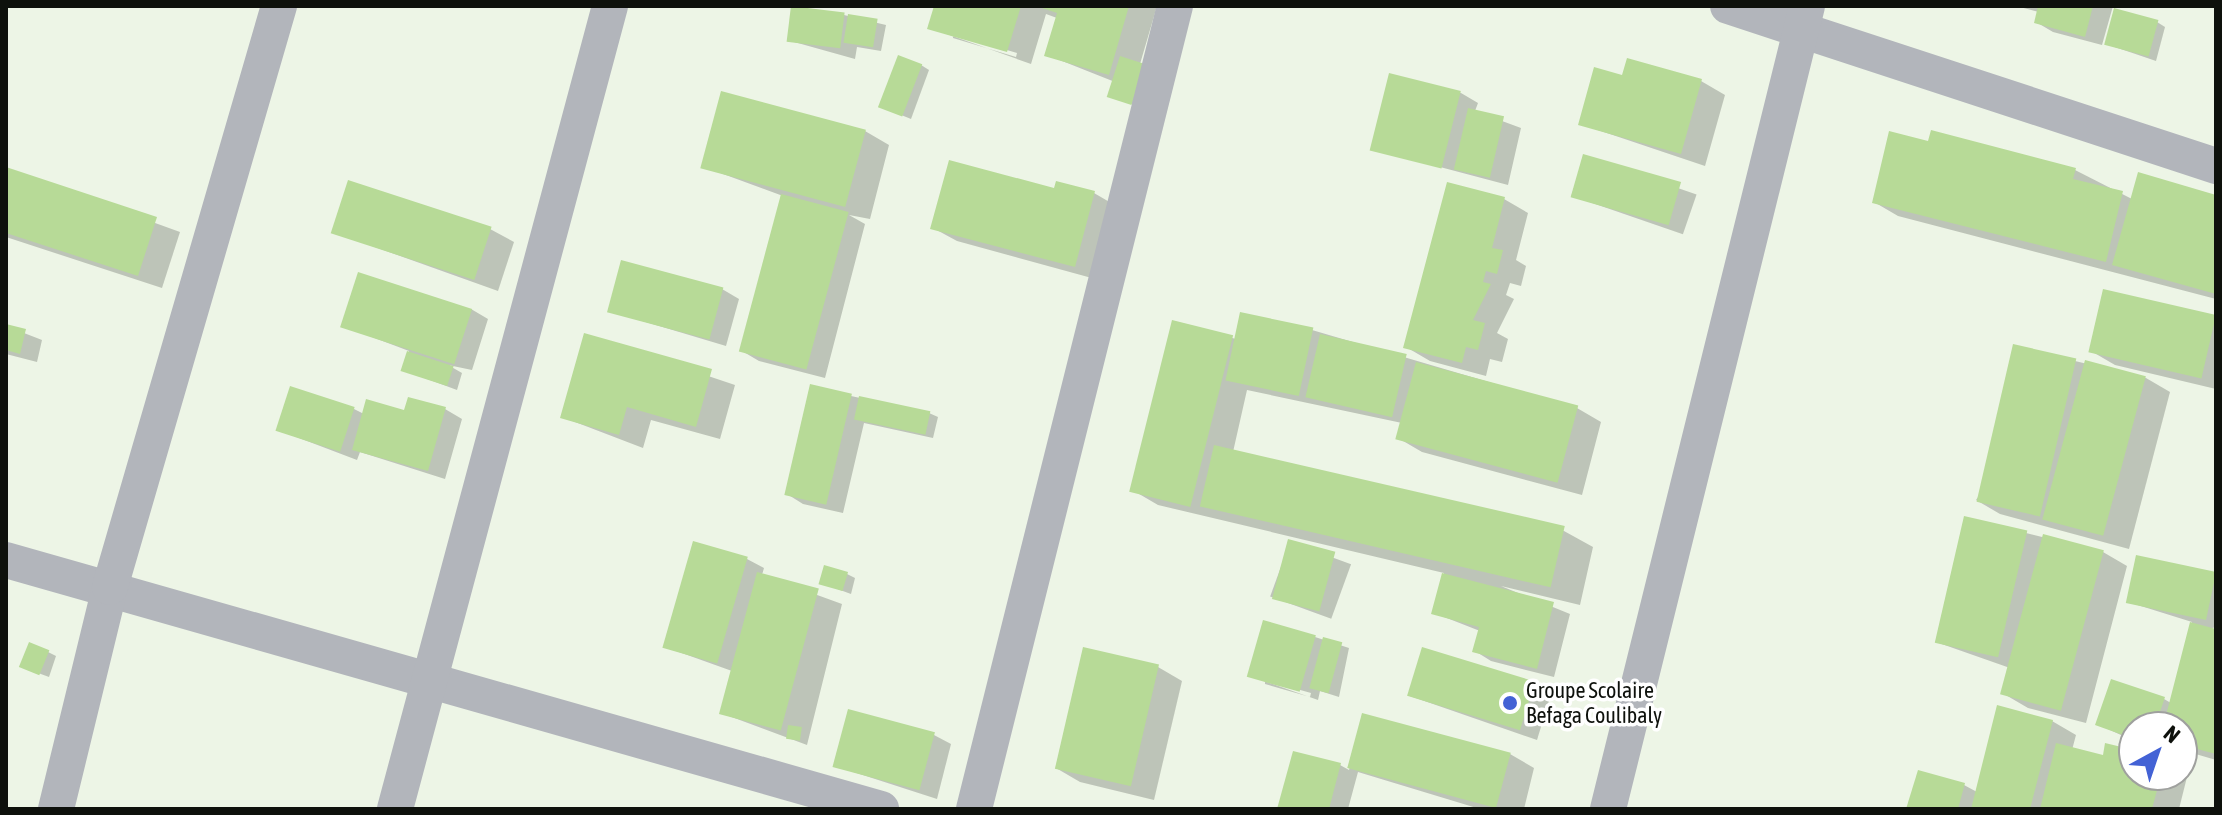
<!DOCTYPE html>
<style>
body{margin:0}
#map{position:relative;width:2222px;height:815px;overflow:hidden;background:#edf5e6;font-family:"Asap Condensed",sans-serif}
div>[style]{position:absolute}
.shadow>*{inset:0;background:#0003;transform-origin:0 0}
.building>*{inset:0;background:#b7da97;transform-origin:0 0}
.minor>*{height:36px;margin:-18px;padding:0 18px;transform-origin:18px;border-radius:18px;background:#b2b5bb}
.dots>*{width:22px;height:22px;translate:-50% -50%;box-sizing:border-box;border:4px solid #fff;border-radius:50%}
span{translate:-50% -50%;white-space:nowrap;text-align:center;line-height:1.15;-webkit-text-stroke:7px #fff;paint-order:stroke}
.poi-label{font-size:22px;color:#0e110c}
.left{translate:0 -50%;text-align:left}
.frame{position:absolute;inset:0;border:8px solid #0e110c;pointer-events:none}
.north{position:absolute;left:2118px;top:711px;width:80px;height:80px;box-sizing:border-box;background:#fff;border:2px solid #9fa09e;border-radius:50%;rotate:40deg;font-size:22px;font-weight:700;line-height:32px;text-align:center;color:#0e110c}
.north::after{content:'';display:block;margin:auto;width:28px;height:36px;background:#4362d5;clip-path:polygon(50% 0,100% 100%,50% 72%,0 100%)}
</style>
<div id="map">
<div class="shadow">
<i style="clip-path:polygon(evenodd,936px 6px,1157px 6px,1140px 64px,1142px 107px,1111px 97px,1115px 82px,1047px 55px,1057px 18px,1046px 14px,1031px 64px,930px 28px,936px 6px,953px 34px,1017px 53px,1016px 57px,953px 38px,953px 34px)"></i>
<i style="clip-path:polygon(2016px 6px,2113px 6px,2102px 45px,2053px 32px,2036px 22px,2039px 12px)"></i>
<i style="clip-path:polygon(844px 15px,886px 25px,881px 51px,857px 47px,855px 59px,787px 40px)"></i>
<i style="clip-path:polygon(2157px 22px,2165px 27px,2156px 61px,2106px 44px)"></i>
<i style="clip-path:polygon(921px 65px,929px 70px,911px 119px,889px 110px)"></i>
<i style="clip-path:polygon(1390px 75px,1461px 93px,1478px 103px,1475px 111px,1521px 128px,1508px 185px,1372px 149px)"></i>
<i style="clip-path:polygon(1624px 78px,1701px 81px,1725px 95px,1705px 166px,1580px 124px)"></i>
<i style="clip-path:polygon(865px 131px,889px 145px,870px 219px,849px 215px,865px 224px,825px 378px,759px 361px,742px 351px,783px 196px,704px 167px)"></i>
<i style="left:1585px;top:156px;width:118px;height:42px;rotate:19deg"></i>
<i style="clip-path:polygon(6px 169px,180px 232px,162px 288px,6px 237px)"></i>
<i style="clip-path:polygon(2075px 170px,2132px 199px,2216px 197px,2216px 299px,1898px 216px,1874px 202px)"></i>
<i style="clip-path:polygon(1056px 191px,1094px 193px,1118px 207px,1099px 280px,957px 241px,933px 228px)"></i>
<i style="clip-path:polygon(1504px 199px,1528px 213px,1516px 260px,1526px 266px,1521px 286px,1510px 283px,1506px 295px,1514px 299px,1497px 333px,1508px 339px,1502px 362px,1490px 359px,1486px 376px,1430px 361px,1406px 347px)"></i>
<i style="clip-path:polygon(490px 229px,514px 242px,498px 291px,333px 232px)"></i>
<i style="clip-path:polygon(722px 289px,739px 299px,726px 346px,609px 311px)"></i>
<i style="clip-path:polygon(471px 309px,488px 319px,472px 370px,448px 365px,462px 373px,457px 390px,403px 370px,409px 351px,343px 326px)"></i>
<i style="clip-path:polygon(2216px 317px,2216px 389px,2115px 365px,2091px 351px)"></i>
<i style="clip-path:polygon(1173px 322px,1236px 339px,1312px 330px,1577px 408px,1601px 422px,1582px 495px,1422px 452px,1398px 438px,1402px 423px,1247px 390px,1233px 452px,1564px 531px,1593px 547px,1580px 605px,1501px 586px,1570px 614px,1554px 677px,1491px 661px,1475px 651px,1480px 631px,1434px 613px,1444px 573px,1158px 505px,1134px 491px)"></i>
<i style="clip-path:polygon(6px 326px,42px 340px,37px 362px,6px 354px)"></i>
<i style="clip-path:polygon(586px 335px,735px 385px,720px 439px,651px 420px,643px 448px,562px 417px)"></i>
<i style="clip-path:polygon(2075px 361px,2146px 378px,2170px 392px,2129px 549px,2000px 514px,1976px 500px)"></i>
<i style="clip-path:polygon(851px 396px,929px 413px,938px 417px,933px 438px,864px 423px,843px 513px,803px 504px,787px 494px)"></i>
<i style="clip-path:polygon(354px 409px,364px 414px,445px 409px,462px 419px,445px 479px,360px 452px,357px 460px,278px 430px)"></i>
<i style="clip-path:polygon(2026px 533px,2103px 552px,2127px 566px,2086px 723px,2028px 708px,2004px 694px,2010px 668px,1936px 642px)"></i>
<i style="left:1290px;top:542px;width:65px;height:58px;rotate:20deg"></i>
<i style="clip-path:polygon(747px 559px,764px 568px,762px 575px,842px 604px,807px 745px,721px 713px,732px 671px,665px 647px)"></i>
<i style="clip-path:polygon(847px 574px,855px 578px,851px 594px,821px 583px)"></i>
<i style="clip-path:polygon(2216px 574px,2216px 627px,2209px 629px,2216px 631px,2216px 760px,2182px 750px,2182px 727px,2134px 727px,2134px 741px,2097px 724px,2164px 699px,2171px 703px,2192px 622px,2128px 602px)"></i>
<i style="clip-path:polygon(evenodd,1315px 637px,1349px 648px,1339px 697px,1320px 691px,1318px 700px,1250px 676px,1315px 637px,1265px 680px,1311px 693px,1310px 697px,1265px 684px,1265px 680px)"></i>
<i style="clip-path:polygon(48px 652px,56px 656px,49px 677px,30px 670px)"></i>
<i style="clip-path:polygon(1158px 667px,1182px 681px,1154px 800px,1080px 782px,1056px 768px)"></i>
<i style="clip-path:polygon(1534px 684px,1551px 694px,1537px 740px,1410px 696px)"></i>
<i style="clip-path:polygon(1364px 716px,1510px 754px,1534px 768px,1524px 809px,1480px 809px,1358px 772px,1348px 809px,1280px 809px,1340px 765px,1349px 770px)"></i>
<i style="clip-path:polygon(2052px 721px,2076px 735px,2072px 750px,2104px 758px,2134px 752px,2134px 775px,2188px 773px,2179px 809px,1908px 809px,1964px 785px,1977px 792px)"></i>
<i style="clip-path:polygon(934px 735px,951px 744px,937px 799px,835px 766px)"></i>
</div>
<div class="building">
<i style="left:791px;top:6px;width:54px;height:36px;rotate:7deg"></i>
<i style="clip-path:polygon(934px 6px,1021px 6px,1007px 52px,927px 29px)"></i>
<i style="clip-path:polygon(1129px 6px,1109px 75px,1044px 56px,1057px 13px,1036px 6px)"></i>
<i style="clip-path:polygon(2038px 6px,2093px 6px,2085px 37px,2034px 23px)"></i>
<i style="left:2114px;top:8px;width:46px;height:38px;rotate:15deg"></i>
<i style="left:848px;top:14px;width:30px;height:29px;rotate:9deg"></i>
<i style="left:898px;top:55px;width:26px;height:56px;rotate:21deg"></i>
<i style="left:1120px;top:56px;width:26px;height:43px;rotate:18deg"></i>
<i style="clip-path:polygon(1627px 58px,1702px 79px,1681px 154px,1578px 125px,1594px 67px,1622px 75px)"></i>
<i style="left:1389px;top:73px;width:74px;height:80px;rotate:14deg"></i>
<i style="left:721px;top:91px;width:150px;height:80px;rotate:15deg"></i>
<i style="left:1468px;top:108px;width:37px;height:63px;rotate:13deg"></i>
<i style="clip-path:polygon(1931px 130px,2076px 168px,2073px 179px,2123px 191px,2106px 262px,1872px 203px,1889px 131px,1928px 141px)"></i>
<i style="left:1583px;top:154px;width:102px;height:45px;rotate:16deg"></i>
<i style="clip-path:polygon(949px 160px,1054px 188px,1056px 181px,1095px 191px,1075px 267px,930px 229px)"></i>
<i style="clip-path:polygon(6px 167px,157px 217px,138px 276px,6px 233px)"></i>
<i style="clip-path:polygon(2138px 172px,2216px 195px,2216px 294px,2112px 265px)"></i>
<i style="left:348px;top:180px;width:151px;height:56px;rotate:18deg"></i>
<i style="clip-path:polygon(1447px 182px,1505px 197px,1492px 248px,1503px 250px,1497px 274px,1486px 271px,1483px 282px,1491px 284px,1473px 320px,1485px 323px,1478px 350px,1466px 347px,1462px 363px,1403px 348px)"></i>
<i style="left:781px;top:194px;width:70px;height:163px;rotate:15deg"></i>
<i style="left:621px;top:260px;width:106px;height:54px;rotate:15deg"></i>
<i style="left:358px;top:272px;width:120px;height:58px;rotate:18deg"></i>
<i style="left:2103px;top:289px;width:116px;height:65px;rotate:13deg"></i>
<i style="left:1240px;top:312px;width:75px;height:70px;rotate:12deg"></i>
<i style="left:1172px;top:320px;width:63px;height:177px;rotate:14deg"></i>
<i style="clip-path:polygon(6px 324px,26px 329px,20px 354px,6px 350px)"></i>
<i style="clip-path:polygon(584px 333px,712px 369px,696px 427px,627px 407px,619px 435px,560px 418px)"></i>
<i style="left:1320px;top:334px;width:89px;height:65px;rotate:13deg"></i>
<i style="left:2013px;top:344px;width:65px;height:162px;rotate:13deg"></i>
<i style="left:407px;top:351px;width:49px;height:21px;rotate:18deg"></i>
<i style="left:2085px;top:360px;width:63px;height:165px;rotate:15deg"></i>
<i style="left:1416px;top:362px;width:168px;height:80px;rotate:15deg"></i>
<i style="left:810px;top:384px;width:43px;height:114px;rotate:13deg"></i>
<i style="left:290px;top:386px;width:68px;height:47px;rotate:18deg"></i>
<i style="left:859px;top:396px;width:73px;height:24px;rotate:12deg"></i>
<i style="clip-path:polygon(408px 397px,446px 407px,428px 471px,352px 450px,366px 399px,404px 410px)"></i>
<i style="left:1214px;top:445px;width:360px;height:63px;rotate:13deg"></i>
<i style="left:1964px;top:516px;width:65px;height:130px;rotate:13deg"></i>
<i style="left:2043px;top:534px;width:63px;height:166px;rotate:15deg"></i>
<i style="left:1288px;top:539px;width:49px;height:62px;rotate:15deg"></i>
<i style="left:693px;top:541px;width:57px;height:111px;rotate:16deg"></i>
<i style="left:2136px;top:555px;width:82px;height:49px;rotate:12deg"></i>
<i style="left:824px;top:565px;width:25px;height:20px;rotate:16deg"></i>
<i style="left:757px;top:572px;width:64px;height:147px;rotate:15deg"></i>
<i style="clip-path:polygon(1442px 573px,1554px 602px,1537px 669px,1472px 652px,1479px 627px,1431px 614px)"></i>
<i style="left:1263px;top:620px;width:55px;height:59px;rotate:16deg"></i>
<i style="clip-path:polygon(2190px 622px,2216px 629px,2216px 754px,2182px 745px,2182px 727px,2163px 727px)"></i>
<i style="left:1323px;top:637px;width:20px;height:53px;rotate:15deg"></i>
<i style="left:29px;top:642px;width:22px;height:27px;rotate:22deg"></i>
<i style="left:1083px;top:647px;width:78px;height:125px;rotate:13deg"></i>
<i style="left:1422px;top:647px;width:118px;height:51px;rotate:17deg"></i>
<i style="clip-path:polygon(2111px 679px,2165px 697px,2155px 727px,2134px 727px,2134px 739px,2095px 725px)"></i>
<i style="clip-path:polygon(1997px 705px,2053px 720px,2030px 809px,1971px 809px)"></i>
<i style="left:848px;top:709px;width:90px;height:60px;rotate:15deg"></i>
<i style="left:1362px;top:713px;width:154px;height:57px;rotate:15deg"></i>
<i style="left:788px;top:725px;width:14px;height:14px;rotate:8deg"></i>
<i style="clip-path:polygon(2056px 743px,2103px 755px,2105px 743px,2134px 750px,2134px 775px,2161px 775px,2152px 809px,2040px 809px)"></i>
<i style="clip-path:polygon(1293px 751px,1341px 763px,1329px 809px,1277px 809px)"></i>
<i style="clip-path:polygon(1918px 770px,1965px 783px,1958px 809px,1906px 809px)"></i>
</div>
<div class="minor">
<i style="left:1728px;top:6px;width:514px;rotate:18.15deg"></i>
<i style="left:6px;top:560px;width:910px;rotate:15.88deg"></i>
<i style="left:56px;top:809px;width:228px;rotate:-76.3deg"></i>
<i style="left:110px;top:587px;width:605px;rotate:-73.78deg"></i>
<i style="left:395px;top:809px;width:831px;rotate:-75.01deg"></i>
<i style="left:974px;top:809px;width:828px;rotate:-75.95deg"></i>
<i style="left:1608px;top:809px;width:827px;rotate:-76.08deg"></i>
</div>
<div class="dots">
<i style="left:1510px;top:703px;background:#4362d5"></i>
</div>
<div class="poi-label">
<span class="left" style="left:1526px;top:703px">Groupe Scolaire<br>Befaga Coulibaly</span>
</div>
<div class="frame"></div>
<div class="north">N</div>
</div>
